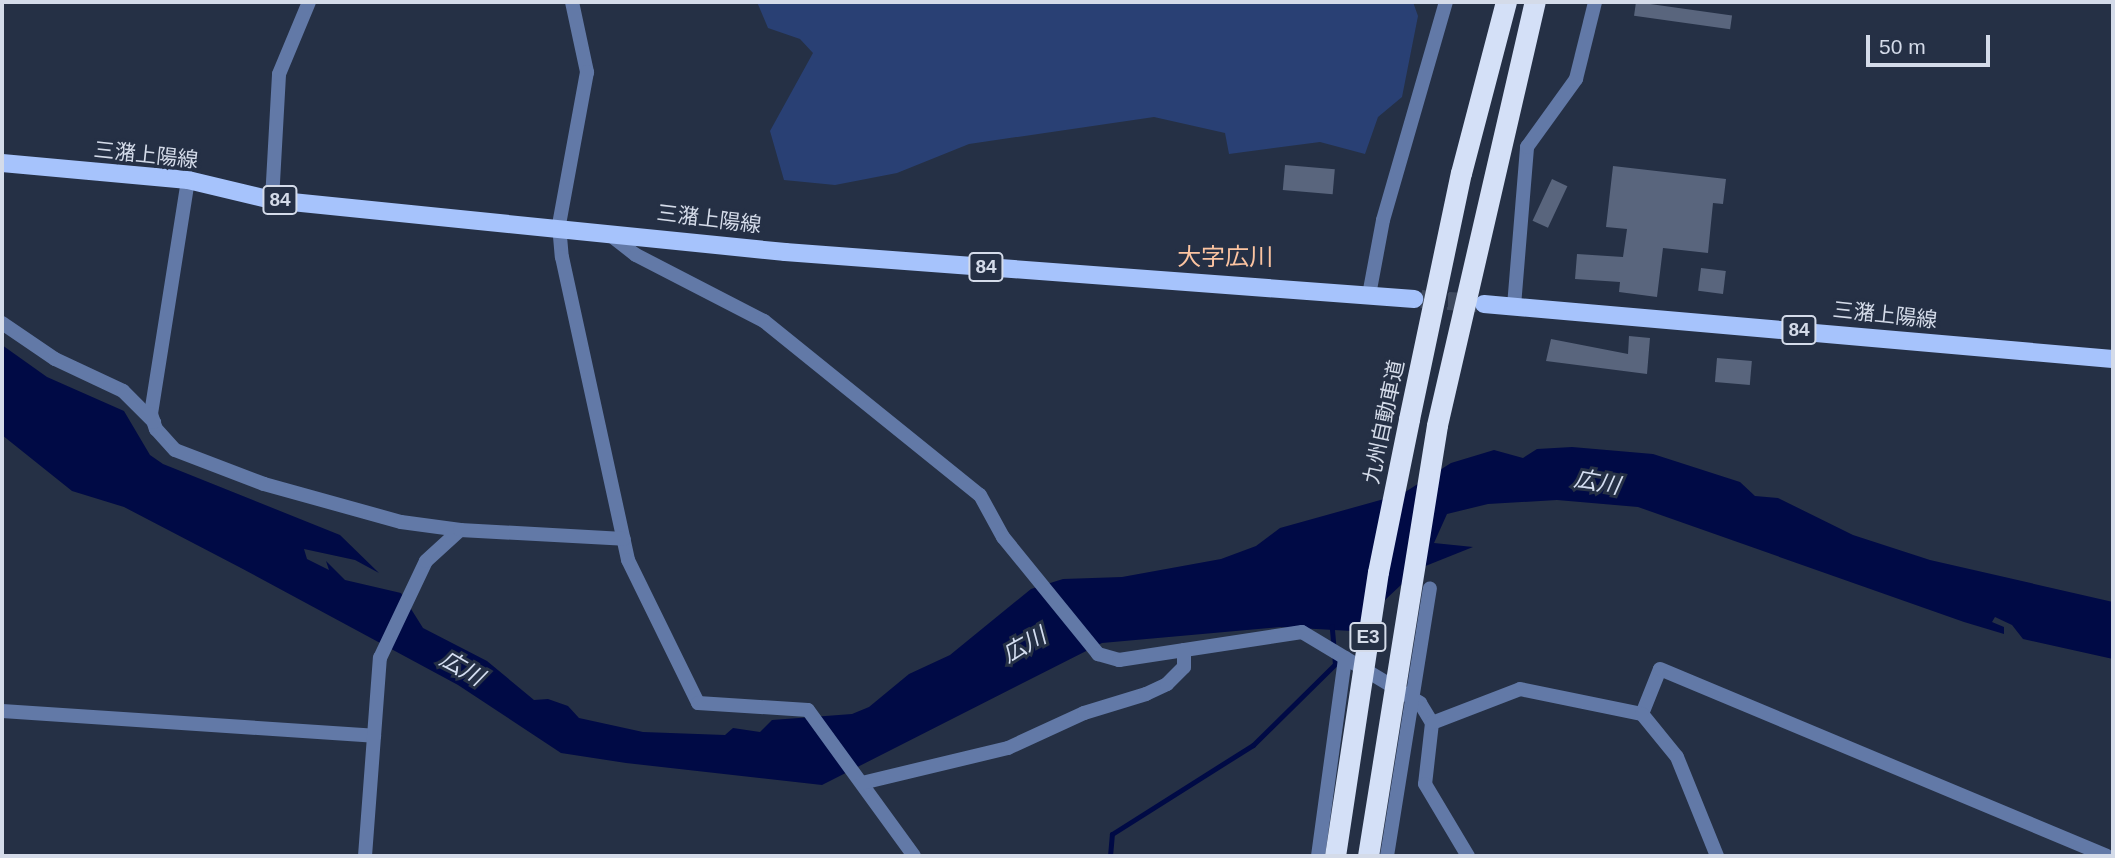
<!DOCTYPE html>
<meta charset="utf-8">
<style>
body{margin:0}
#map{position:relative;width:2115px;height:858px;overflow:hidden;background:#253045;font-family:Helvetica,"Noto Sans JP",sans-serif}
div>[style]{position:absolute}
.green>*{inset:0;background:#294074}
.water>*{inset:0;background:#000a45}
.stream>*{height:5px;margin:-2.5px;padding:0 2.5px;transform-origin:2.5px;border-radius:2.5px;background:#000a45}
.building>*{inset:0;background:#59657d;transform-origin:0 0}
.primary-tunnel>*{height:18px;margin-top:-9px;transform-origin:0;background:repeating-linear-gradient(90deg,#3f4a5e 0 18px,transparent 0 27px)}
.minor>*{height:14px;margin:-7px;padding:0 7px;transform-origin:7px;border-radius:7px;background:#6279a7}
.tertiary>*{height:14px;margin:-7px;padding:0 7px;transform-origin:7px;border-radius:7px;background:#6279a7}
.primary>*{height:18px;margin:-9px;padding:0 9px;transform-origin:9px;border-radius:9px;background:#a6c3fc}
.motorway>*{height:21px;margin:-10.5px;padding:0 10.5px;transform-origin:10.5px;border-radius:10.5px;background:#d4e0f7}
.motorway-bridge>*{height:21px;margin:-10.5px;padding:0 10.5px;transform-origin:10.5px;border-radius:10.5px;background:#d4e0f7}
span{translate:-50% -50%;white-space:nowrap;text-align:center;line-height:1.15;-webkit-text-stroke:6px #253045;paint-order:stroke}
.shield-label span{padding:2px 5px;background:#253045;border:2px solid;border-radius:5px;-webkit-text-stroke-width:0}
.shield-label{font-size:19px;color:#d4dbe9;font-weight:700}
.street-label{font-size:21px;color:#d4dbe9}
.water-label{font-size:23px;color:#d4def1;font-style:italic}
.quarter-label{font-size:24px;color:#fcc4a1}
.frame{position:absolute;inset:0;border:4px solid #d4dbe9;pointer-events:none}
.scale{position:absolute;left:1866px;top:35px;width:124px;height:32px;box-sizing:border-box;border:4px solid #d4dbe9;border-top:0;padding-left:9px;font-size:21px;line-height:24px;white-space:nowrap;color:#d4dbe9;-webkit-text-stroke:5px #253045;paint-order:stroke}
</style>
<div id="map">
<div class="green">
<i style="clip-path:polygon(757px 2px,1413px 2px,1418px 16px,1402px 97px,1378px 117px,1365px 154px,1320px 142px,1229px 154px,1225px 133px,1154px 117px,969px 144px,897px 173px,835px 185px,784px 180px,770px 131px,813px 53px,800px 39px,768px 28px)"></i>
</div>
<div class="water">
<i style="clip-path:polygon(2px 345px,47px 377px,124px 411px,150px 455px,163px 464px,340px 535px,379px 573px,355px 560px,304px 549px,307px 559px,329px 570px,326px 561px,345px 580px,401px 593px,423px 628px,487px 661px,534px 700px,548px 699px,568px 706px,579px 718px,643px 732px,725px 735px,733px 728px,760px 732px,772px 720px,852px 714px,869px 707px,909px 674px,950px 655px,1031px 589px,1063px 579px,1122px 577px,1221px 559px,1256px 546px,1280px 528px,1402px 494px,1451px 463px,1494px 450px,1523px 458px,1537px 449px,1572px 447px,1653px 454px,1740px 482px,1755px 496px,1778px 498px,1853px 535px,1930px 560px,2113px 602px,2113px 659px,2023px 639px,2012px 625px,1995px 617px,1992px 622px,2004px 627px,2004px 634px,1964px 622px,1638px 507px,1557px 500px,1488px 504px,1447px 514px,1434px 543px,1473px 547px,1418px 569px,1352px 631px,1280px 627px,1102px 643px,822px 785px,626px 763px,561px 753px,458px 685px,241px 568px,124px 507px,72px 491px,2px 435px)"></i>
</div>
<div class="stream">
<i style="left:1110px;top:856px;width:22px;rotate:-85deg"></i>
<i style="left:1112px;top:834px;width:167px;rotate:-32.3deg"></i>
<i style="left:1253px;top:745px;width:115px;rotate:-44.6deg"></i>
<i style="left:1335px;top:664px;width:38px;rotate:-95deg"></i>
</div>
<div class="building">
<i style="left:1636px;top:2px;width:97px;height:14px;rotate:8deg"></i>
<i style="left:1285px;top:165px;width:50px;height:25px;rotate:5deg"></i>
<i style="clip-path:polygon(1613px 166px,1726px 179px,1723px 204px,1713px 203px,1708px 253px,1663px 248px,1657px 297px,1619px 292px,1620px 282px,1575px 279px,1577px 254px,1623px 257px,1627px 229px,1606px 227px)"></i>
<i style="left:1552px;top:179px;width:17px;height:46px;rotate:25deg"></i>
<i style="left:1701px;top:268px;width:25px;height:23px;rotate:7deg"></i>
<i style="clip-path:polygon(1629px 336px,1650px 338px,1647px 374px,1546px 361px,1551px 339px,1628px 354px)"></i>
<i style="left:1717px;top:358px;width:35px;height:24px;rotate:5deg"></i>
</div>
<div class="primary-tunnel">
<i style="left:1421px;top:299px;width:56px;rotate:4.1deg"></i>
</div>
<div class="minor">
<i style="left:572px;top:2px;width:72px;rotate:77.9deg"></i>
<i style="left:587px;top:72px;width:156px;rotate:100.4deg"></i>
<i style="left:559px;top:225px;width:32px;rotate:85deg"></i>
<i style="left:562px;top:257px;width:310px;rotate:77.7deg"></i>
<i style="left:628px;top:560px;width:159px;rotate:63.9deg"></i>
<i style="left:698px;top:703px;width:110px;rotate:3.6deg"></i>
<i style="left:808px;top:710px;width:180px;rotate:54deg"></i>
<i style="left:188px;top:180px;width:237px;rotate:99deg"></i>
<i style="left:151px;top:414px;width:16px;rotate:72deg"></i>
<i style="left:156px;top:429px;width:28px;rotate:48deg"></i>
<i style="left:175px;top:450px;width:95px;rotate:20.9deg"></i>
<i style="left:264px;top:484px;width:142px;rotate:15.5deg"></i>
<i style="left:401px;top:522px;width:60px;rotate:7.7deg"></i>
<i style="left:272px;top:200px;width:126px;rotate:-86.8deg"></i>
<i style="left:279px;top:74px;width:78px;rotate:-67.4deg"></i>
<i style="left:609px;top:234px;width:34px;rotate:38deg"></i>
<i style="left:636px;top:255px;width:144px;rotate:27.3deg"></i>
<i style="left:764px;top:321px;width:277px;rotate:38.9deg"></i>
<i style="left:980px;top:495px;width:48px;rotate:61.3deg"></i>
<i style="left:1003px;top:537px;width:151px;rotate:50.9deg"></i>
<i style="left:1098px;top:654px;width:22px;rotate:16deg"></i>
<i style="left:1119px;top:660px;width:185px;rotate:-8.7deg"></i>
<i style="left:1302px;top:632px;width:138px;rotate:31deg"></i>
<i style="left:1420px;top:703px;width:23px;rotate:59deg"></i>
<i style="left:1432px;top:723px;width:61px;rotate:96.5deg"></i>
<i style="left:1425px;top:784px;width:84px;rotate:59.2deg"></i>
<i style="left:1514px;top:306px;width:160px;rotate:-85.3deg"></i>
<i style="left:1527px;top:147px;width:84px;rotate:-54.2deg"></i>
<i style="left:1576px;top:79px;width:79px;rotate:-76.1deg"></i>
<i style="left:2px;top:323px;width:64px;rotate:34.2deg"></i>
<i style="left:55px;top:359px;width:75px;rotate:25.2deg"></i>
<i style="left:123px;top:391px;width:44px;rotate:45deg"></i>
<i style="left:2px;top:711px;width:373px;rotate:3.8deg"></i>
<i style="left:1642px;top:714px;width:48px;rotate:-68.2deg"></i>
<i style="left:1660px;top:669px;width:484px;rotate:22.7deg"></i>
<i style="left:1432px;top:723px;width:94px;rotate:-21.1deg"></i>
<i style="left:1520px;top:689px;width:125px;rotate:11.6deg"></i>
<i style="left:1642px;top:714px;width:55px;rotate:50.9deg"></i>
<i style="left:1677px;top:757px;width:107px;rotate:68deg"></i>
<i style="left:862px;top:783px;width:150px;rotate:-13.5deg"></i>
<i style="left:1008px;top:748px;width:84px;rotate:-24.7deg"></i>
<i style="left:1084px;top:713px;width:65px;rotate:-17deg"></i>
<i style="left:1146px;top:694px;width:23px;rotate:-25deg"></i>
<i style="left:1167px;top:684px;width:24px;rotate:-45deg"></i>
<i style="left:1184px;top:667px;width:17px;rotate:-90deg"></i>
<i style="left:365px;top:856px;width:199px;rotate:-85.7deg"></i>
<i style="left:380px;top:658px;width:107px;rotate:-64.6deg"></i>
<i style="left:426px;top:561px;width:46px;rotate:-42.4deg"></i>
<i style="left:460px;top:530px;width:164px;rotate:3.1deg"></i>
<i style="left:1318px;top:856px;width:200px;rotate:-82.2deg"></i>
<i style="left:1387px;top:856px;width:271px;rotate:-80.9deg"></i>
</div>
<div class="tertiary">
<i style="left:1369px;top:295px;width:76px;rotate:-79.4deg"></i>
<i style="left:1383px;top:220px;width:227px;rotate:-73.9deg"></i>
</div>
<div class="primary">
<i style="left:2px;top:163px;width:187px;rotate:5.2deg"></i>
<i style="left:188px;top:180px;width:86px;rotate:13.4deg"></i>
<i style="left:272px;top:200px;width:516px;rotate:5.79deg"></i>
<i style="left:785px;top:252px;width:631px;rotate:4.27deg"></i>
<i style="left:1484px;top:304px;width:631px;rotate:5deg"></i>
</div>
<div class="motorway">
<i style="left:1409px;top:419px;width:251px;rotate:-78.1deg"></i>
<i style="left:1461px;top:173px;width:177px;rotate:-75.3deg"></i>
<i style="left:1437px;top:425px;width:434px;rotate:-77deg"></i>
</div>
<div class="motorway-bridge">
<i style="left:1335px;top:856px;width:287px;rotate:-81.4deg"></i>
<i style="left:1378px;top:572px;width:156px;rotate:-78.5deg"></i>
<i style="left:1368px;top:856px;width:436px;rotate:-80.9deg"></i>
</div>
<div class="shield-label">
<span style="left:280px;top:200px">84</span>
<span style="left:986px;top:267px">84</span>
<span style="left:1799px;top:330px">84</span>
<span style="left:1368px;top:637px">E3</span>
</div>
<div class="street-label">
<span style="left:146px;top:155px;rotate:6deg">三潴上陽線</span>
<span style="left:709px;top:219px;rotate:7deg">三潴上陽線</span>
<span style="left:1885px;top:315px;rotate:6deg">三潴上陽線</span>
<span style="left:1384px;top:422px;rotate:-78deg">九州自動車道</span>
</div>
<div class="water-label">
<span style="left:1597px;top:482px;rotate:10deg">広川</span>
<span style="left:1024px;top:645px;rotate:-29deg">広川</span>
<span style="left:462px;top:668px;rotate:30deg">広川</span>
</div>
<div class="quarter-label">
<span style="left:1225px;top:257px">大字広川</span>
</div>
<div class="frame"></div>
<div class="scale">50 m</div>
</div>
